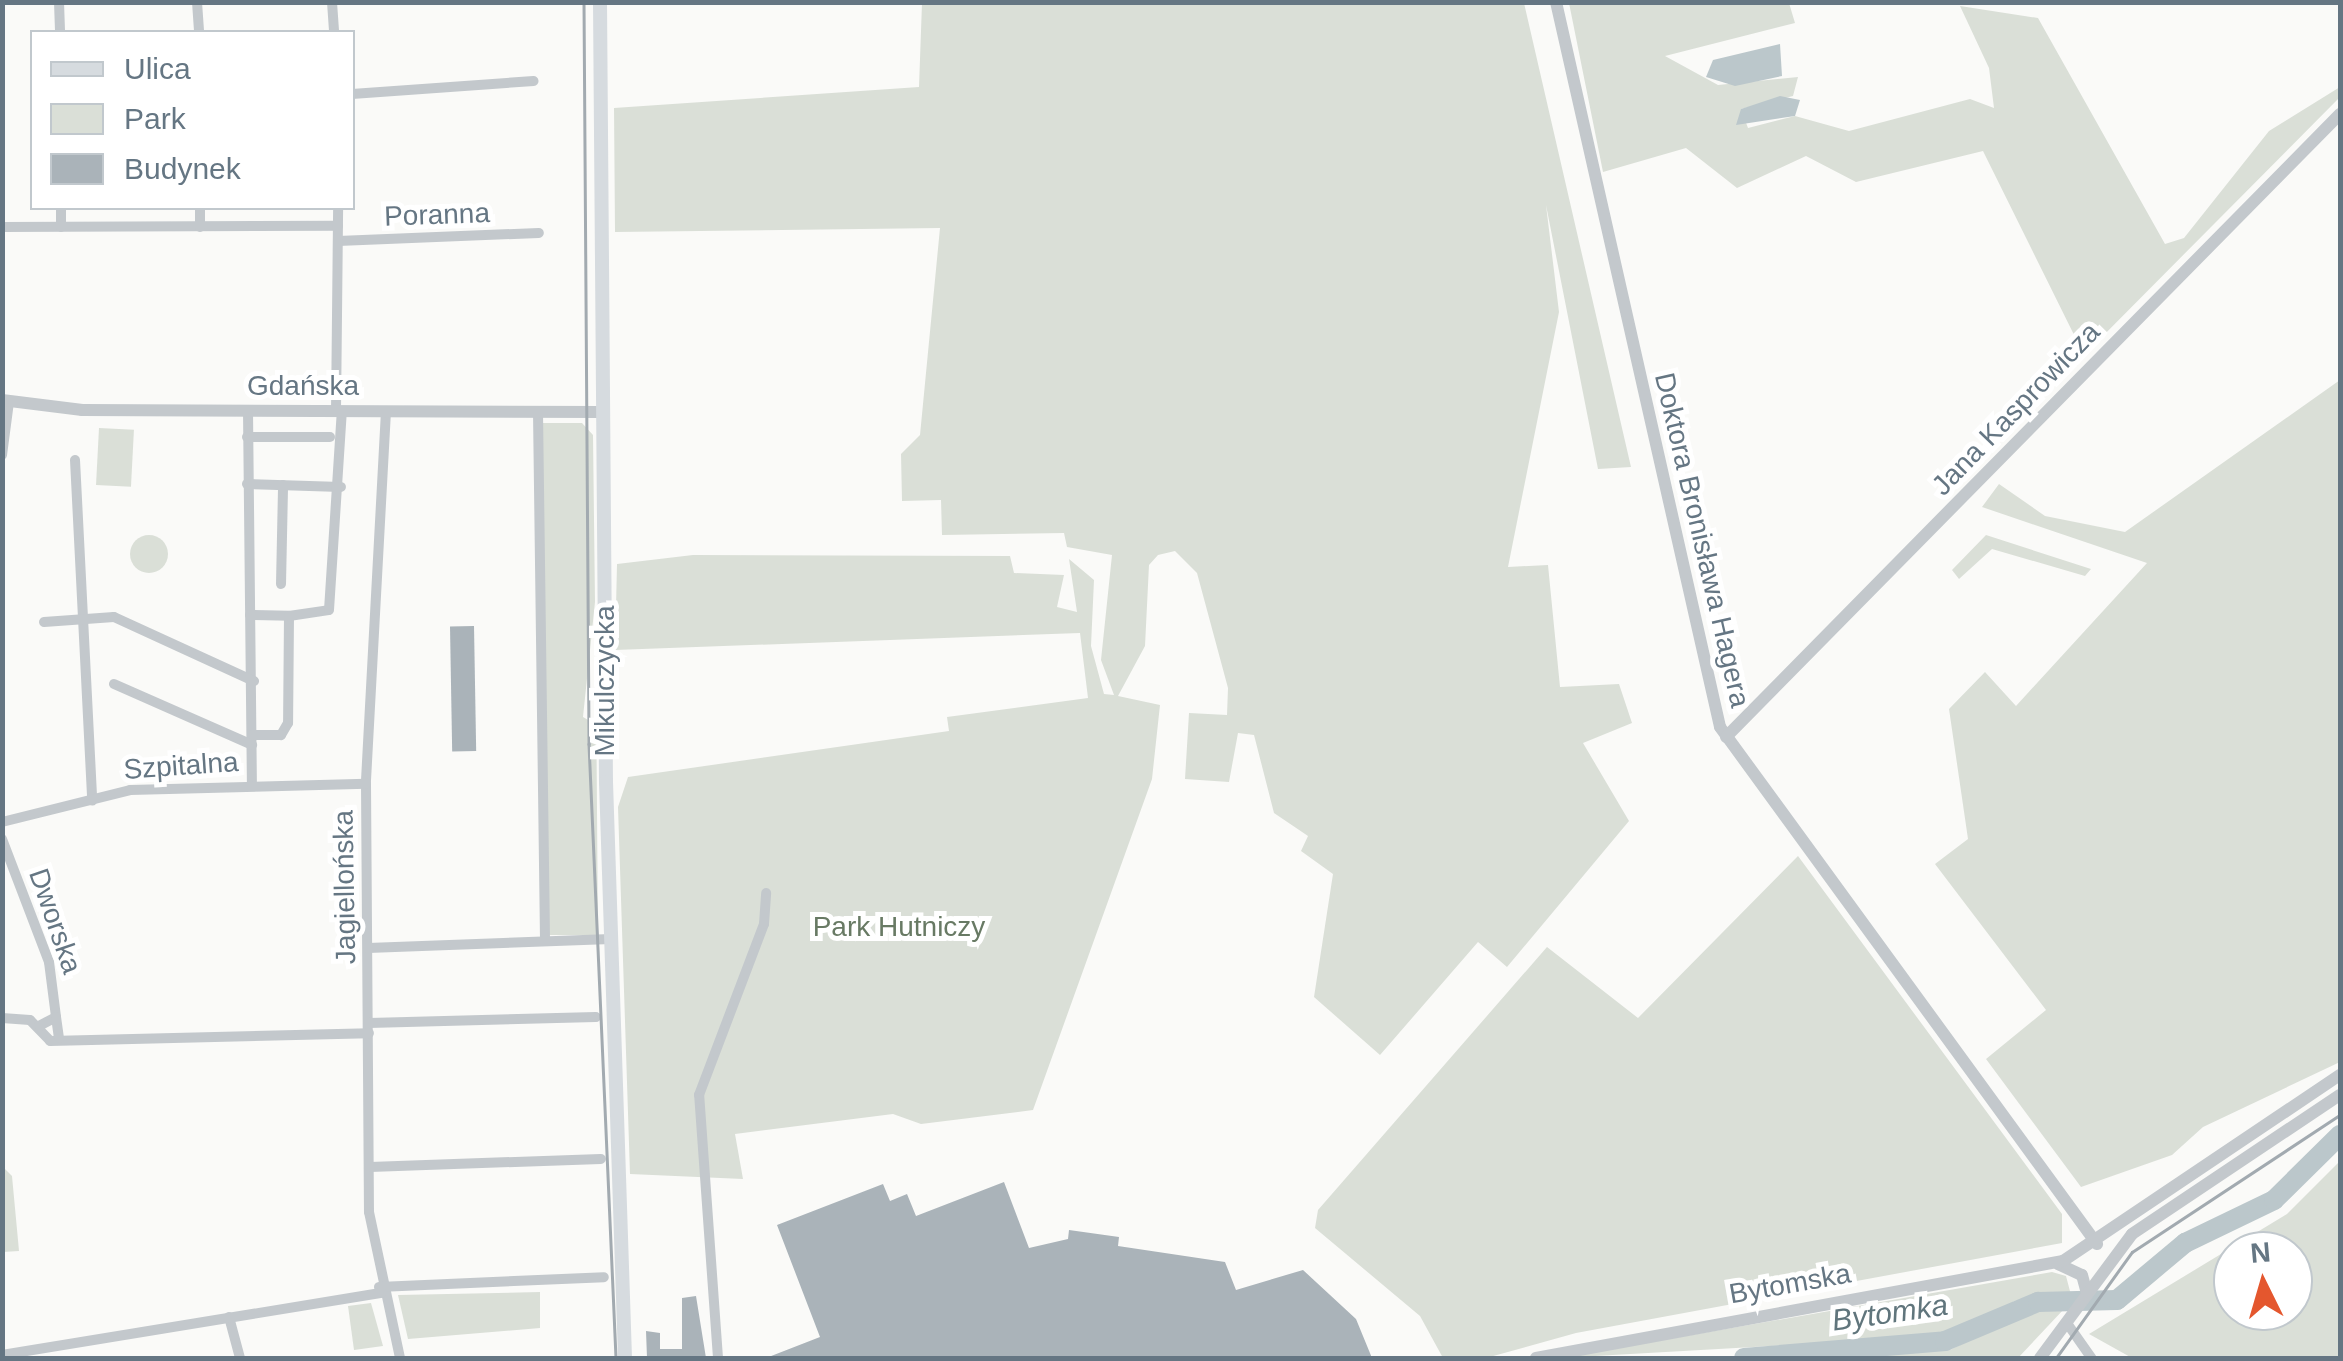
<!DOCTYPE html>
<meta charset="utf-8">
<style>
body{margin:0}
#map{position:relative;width:2343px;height:1361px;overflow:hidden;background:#fafaf8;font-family:Helvetica,sans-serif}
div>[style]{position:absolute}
.green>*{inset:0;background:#dadfd7;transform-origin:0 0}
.round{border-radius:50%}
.water>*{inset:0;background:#bbc7cb}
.river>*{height:20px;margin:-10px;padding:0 10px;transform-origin:10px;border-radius:10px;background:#bbc7cb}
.building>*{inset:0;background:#aab3b9;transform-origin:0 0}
.minor>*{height:10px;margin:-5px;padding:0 5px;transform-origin:5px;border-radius:5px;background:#c3c8cc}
.tertiary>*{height:12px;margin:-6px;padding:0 6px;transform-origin:6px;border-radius:6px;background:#c3c8cc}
.secondary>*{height:14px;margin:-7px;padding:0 7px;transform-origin:7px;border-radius:7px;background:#d6dbdf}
.tram>*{height:2.5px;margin:-1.25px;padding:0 1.25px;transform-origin:1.25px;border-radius:1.25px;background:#a2aab0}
span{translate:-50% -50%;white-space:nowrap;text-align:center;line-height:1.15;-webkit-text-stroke:10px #fff;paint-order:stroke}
.street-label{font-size:28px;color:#657683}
.park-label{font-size:28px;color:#687a64}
.water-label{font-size:30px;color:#60757c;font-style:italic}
.frame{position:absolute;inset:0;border:5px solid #657683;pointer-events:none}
.legend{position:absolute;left:30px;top:30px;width:325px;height:180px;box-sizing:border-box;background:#fff;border:2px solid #c1c8cd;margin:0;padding:12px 18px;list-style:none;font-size:30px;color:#657683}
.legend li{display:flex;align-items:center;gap:20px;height:50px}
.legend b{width:50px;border:2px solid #c1c8cd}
.north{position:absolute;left:2213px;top:1231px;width:100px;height:100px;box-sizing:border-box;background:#fff;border:2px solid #c1c8cd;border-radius:50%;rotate:355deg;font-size:28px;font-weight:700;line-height:40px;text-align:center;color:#657683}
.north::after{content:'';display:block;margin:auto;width:35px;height:45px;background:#e4572e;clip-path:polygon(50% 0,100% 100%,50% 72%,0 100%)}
</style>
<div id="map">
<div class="green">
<i style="clip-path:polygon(922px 3px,1524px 3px,1631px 467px,1598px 469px,1546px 205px,1559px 312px,1508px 567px,1548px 565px,1560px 687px,1619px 684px,1632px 723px,1583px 743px,1629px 821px,1507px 967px,1478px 942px,1380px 1055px,1314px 997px,1333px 874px,1301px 851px,1308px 836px,1274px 813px,1254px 735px,1238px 733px,1229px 782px,1185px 779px,1189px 713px,1227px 715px,1228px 688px,1197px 573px,1175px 551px,1158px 555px,1149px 565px,1145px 646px,1118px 696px,1160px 705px,1152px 779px,1033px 1110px,921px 1124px,893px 1114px,735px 1134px,743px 1179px,630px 1174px,618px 807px,628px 777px,949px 731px,947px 717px,1088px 698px,1080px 633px,615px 650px,617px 564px,693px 555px,1010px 556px,1014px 573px,1064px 575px,1057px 607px,1077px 612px,1069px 559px,1094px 580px,1091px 646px,1104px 694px,1114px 695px,1101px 660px,1112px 555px,1067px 547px,1064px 533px,942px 535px,941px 500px,902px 501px,901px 454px,920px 435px,940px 228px,615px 232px,614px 108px,919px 87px)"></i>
<i style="clip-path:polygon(1569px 3px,1789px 3px,1795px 23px,1665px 56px,1718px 85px,1798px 77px,1793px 96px,1741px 109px,1748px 128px,1795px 116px,1849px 131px,1970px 99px,1994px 108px,1989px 68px,1960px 6px,2038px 18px,2165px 244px,2184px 238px,2269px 131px,2340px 87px,2340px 97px,2084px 355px,1983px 151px,1856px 182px,1806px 156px,1737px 188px,1686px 148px,1603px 172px)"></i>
<i style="clip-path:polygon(2340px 380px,2340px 1062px,2203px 1127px,2172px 1155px,2081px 1187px,1986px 1059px,2046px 1010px,1935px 864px,1968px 839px,1949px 709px,1985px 672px,2016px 706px,2147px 563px,1982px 507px,1999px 484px,2045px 516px,2125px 532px)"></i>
<i style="clip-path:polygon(538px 423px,582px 423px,593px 435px,595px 602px,583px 717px,595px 724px,596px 684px,598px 935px,548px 935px)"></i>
<i style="left:99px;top:428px;width:35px;height:57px;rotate:3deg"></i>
<i class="round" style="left:130px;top:535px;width:38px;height:38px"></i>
<i style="clip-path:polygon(1986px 535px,2091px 569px,2085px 576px,1992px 549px,1959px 579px,1952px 570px)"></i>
<i style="clip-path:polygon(1798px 856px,2062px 1214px,2062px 1243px,1576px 1333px,1486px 1358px,1443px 1358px,1420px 1316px,1315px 1228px,1318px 1210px,1547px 947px,1638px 1018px)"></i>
<i style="clip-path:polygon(evenodd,2340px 1161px,2339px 1358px,2132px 1358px,2089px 1334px,2287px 1214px,2340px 1161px,2233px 1251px,2293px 1251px,2293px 1311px,2233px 1311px,2233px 1251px)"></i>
<i style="clip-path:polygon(2px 1166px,12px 1176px,19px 1251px,3px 1252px)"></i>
<i style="clip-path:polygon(2052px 1272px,2066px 1276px,2071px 1295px,2014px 1301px,2004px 1315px,1951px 1336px,1560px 1358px)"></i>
<i style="clip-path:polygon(540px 1292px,540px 1328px,408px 1339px,398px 1295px)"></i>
<i style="clip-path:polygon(371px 1303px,383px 1346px,354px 1350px,348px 1306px)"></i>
<i style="clip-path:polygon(2064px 1309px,2018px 1358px,1816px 1358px,1950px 1350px,2027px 1310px)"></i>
</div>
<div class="water">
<i style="clip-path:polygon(1780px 44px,1782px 76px,1735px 86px,1706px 77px,1713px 60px)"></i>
<i style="clip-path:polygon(1780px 96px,1800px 100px,1795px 116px,1736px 125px,1741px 109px)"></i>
</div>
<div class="river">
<i style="left:1744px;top:1358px;width:202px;rotate:-4.8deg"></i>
<i style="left:1945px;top:1341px;width:101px;rotate:-22.8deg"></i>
<i style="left:2038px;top:1302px;width:79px;rotate:-1.5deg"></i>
<i style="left:2117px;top:1300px;width:89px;rotate:-40deg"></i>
<i style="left:2185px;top:1243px;width:99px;rotate:-25.8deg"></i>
<i style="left:2274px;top:1200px;width:93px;rotate:-44.6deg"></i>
</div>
<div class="building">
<i style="left:474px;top:626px;width:125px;height:24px;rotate:89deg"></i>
<i style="clip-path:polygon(1004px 1182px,1029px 1248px,1068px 1239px,1069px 1230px,1119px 1237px,1118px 1246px,1225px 1262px,1236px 1290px,1303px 1270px,1356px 1319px,1372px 1358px,766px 1358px,820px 1337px,777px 1225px,883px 1184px,890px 1201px,907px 1194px,916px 1216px)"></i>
<i style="clip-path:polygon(696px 1296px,706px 1358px,647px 1358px,646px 1331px,660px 1333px,660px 1349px,682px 1349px,682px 1298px)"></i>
</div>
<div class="minor">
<i style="left:59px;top:2px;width:30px;rotate:88deg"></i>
<i style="left:197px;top:2px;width:30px;rotate:86deg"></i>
<i style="left:332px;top:2px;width:30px;rotate:86deg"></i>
<i style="left:352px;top:94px;width:182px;rotate:-4.1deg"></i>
<i style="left:2px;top:227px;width:336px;rotate:-0.2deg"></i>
<i style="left:61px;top:227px;width:19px;rotate:-90deg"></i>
<i style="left:200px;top:227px;width:19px;rotate:-90deg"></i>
<i style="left:338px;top:241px;width:201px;rotate:-2.3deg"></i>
<i style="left:248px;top:411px;width:372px;rotate:89.4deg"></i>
<i style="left:336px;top:411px;width:203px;rotate:-89.4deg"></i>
<i style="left:386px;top:411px;width:374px;rotate:93.1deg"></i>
<i style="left:366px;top:784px;width:428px;rotate:89.6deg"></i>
<i style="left:369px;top:1212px;width:149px;rotate:78deg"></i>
<i style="left:538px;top:412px;width:528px;rotate:89.24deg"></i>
<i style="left:247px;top:437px;width:83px"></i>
<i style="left:2px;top:455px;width:53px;rotate:-82.5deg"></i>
<i style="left:75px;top:460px;width:341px;rotate:87.1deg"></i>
<i style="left:247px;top:484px;width:94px;rotate:1.8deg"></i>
<i style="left:281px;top:584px;width:99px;rotate:-88.8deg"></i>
<i style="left:250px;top:615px;width:39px;rotate:1deg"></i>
<i style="left:289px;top:616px;width:107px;rotate:90.5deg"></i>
<i style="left:288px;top:723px;width:14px;rotate:120deg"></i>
<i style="left:281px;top:735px;width:29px;rotate:180deg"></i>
<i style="left:289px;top:616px;width:40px;rotate:-8.5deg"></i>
<i style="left:329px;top:610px;width:199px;rotate:-86.3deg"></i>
<i style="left:44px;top:622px;width:70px;rotate:-4.1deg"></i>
<i style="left:114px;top:617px;width:154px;rotate:24.6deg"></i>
<i style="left:114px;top:684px;width:151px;rotate:23.8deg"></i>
<i style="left:2px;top:822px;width:132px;rotate:-14deg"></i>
<i style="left:130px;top:790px;width:236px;rotate:-1.5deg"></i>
<i style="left:2px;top:839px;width:132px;rotate:69.1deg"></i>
<i style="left:49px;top:962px;width:55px;rotate:82.7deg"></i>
<i style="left:368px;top:948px;width:243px;rotate:-2.1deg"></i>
<i style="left:2px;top:1018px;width:28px;rotate:4deg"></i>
<i style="left:30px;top:1020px;width:29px;rotate:46deg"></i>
<i style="left:50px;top:1041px;width:319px;rotate:-1.4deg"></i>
<i style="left:369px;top:1023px;width:227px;rotate:-1.5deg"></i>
<i style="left:39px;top:1026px;width:19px;rotate:-28deg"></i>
<i style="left:56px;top:1017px;width:21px;rotate:82deg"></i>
<i style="left:370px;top:1167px;width:231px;rotate:-2deg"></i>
<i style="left:379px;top:1287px;width:225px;rotate:-2.5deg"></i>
<i style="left:229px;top:1317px;width:42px;rotate:75deg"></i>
<i style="left:2069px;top:1326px;width:39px;rotate:55deg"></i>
<i style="left:2px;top:1355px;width:385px;rotate:-9.3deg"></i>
<i style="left:718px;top:1358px;width:264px;rotate:-94.1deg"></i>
<i style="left:699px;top:1095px;width:183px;rotate:-69.2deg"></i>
<i style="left:764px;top:924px;width:31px;rotate:-86deg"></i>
</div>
<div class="tertiary">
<i style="left:1556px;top:2px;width:743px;rotate:77.25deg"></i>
<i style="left:1720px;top:727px;width:640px;rotate:53.9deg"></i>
<i style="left:2px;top:400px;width:81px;rotate:7.1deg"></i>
<i style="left:82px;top:410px;width:521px;rotate:0.22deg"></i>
<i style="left:1726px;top:737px;width:875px;rotate:-45.42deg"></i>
<i style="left:2058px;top:1264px;width:26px;rotate:25deg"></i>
<i style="left:2082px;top:1275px;width:20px;rotate:75deg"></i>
<i style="left:1536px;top:1358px;width:536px;rotate:-10.43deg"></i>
<i style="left:2063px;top:1261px;width:334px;rotate:-33.9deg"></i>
<i style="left:2040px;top:1358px;width:154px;rotate:-53.4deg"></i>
<i style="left:2132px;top:1234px;width:250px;rotate:-33.8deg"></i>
</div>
<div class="secondary">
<i style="left:600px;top:2px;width:780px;rotate:89.56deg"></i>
<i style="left:606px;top:782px;width:576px;rotate:88.11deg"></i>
</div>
<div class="tram">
<i style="left:584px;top:2px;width:742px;rotate:89.61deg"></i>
<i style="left:589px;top:744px;width:615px;rotate:87.48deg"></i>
<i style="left:2056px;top:1358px;width:130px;rotate:-54.4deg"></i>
<i style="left:2132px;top:1252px;width:249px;rotate:-33.4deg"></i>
</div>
<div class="street-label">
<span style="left:437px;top:215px;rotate:-2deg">Poranna</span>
<span style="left:303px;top:386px">Gdańska</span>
<span style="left:2016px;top:409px;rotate:-46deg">Jana Kasprowicza</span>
<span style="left:1702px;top:540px;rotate:77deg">Doktora Bronisława Hagera</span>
<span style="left:605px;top:681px;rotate:-90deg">Mikulczycka</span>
<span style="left:181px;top:766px;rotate:-4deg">Szpitalna</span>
<span style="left:345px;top:887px;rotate:-91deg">Jagiellońska</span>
<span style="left:55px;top:921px;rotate:71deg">Dworska</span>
<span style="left:1790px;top:1284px;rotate:-10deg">Bytomska</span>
</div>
<div class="park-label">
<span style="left:899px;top:927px">Park Hutniczy</span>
</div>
<div class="water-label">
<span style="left:1890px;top:1313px;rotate:-8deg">Bytomka</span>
</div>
<div class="frame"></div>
<ul class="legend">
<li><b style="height:12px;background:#d6dbdf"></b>Ulica</li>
<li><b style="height:28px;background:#dadfd7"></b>Park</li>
<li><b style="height:28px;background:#aab3b9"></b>Budynek</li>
</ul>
<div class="north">N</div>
</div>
